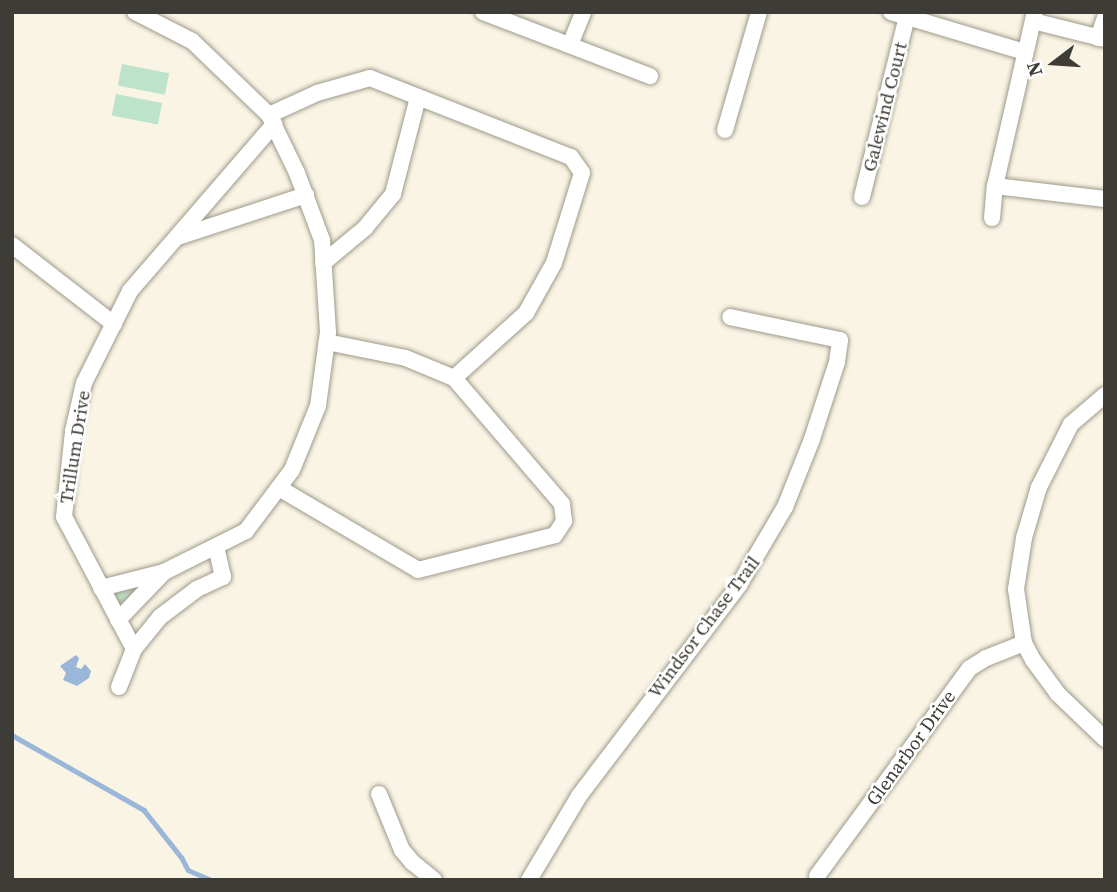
<!DOCTYPE html>
<style>
body{margin:0}
#map{position:relative;width:1117px;height:892px;overflow:hidden;background:#f9f4e4;font-family:"Source Serif 4",serif}
div>[style]{position:absolute}
.green>*{inset:0;background:#bee3cb;transform-origin:0 0}
.water>*{inset:0;background:#9ab7d9}
.stream>*{height:4.5px;margin:-2.25px;padding:0 2.25px;transform-origin:2.25px;border-radius:2.25px;background:#9ab7d9}
.roads{filter:drop-shadow(0 0 2px #9e9a8b) drop-shadow(0 0 2px #9e9a8b)}
.street>*{height:16px;margin:-8px;padding:0 8px;transform-origin:8px;border-radius:8px;background:#fff}
span{translate:-50% -50%;white-space:nowrap;text-align:center;line-height:1.15;-webkit-text-stroke:5px #fff;paint-order:stroke}
.street-label{font-size:19px;color:#3e3c36}
.frame{position:absolute;inset:0;border:14px solid #3e3c36;pointer-events:none}
.north{position:absolute;left:1019px;top:28px;width:70px;height:70px;-webkit-text-stroke:5px #fff;paint-order:stroke;rotate:253deg;font-size:19px;font-weight:700;line-height:28px;text-align:center;color:#3e3c36}
.north::after{content:'';display:block;margin:auto;width:24px;height:32px;background:#3e3c36;clip-path:polygon(50% 0,100% 100%,50% 72%,0 100%)}
</style>
<div id="map">
<div class="green">
<div style="left:122px;top:64px;width:48px;height:22px;rotate:11deg"></div>
<div style="left:116px;top:94px;width:47px;height:22px;rotate:11deg"></div>
<div style="clip-path:polygon(146px 579px,126px 606px,118px 606px,114px 595px,116px 590px)"></div>
</div>
<div class="water">
<div style="clip-path:polygon(76px 655px,79px 658px,76px 667px,81px 669px,85px 664px,91px 671px,89px 678px,77px 686px,63px 680px,66px 673px,60px 666px)"></div>
</div>
<div class="stream">
<div style="left:12px;top:735px;width:152px;rotate:29.6deg"></div>
<div style="left:144px;top:810px;width:61px;rotate:51.6deg"></div>
<div style="left:182px;top:858px;width:13px;rotate:63deg"></div>
<div style="left:188px;top:870px;width:25px;rotate:23deg"></div>
</div>
<div class="roads">
<div class="street">
<div style="left:483px;top:12px;width:179px;rotate:21deg"></div>
<div style="left:891px;top:12px;width:139px;rotate:16.7deg"></div>
<div style="left:1033px;top:21px;width:74px;rotate:14deg"></div>
<div style="left:1098px;top:38px;width:21px;rotate:-71deg"></div>
<div style="left:570px;top:45px;width:35px;rotate:-68deg"></div>
<div style="left:269px;top:115px;width:53px;rotate:-24.6deg"></div>
<div style="left:317px;top:93px;width:55px;rotate:-15.8deg"></div>
<div style="left:370px;top:78px;width:216px;rotate:21.5deg"></div>
<div style="left:571px;top:157px;width:19px;rotate:55deg"></div>
<div style="left:582px;top:173px;width:94px;rotate:107.3deg"></div>
<div style="left:554px;top:263px;width:57px;rotate:119.2deg"></div>
<div style="left:526px;top:313px;width:97px;rotate:137.9deg"></div>
<div style="left:454px;top:378px;width:52px;rotate:-157.4deg"></div>
<div style="left:406px;top:358px;width:81px;rotate:-168.6deg"></div>
<div style="left:725px;top:130px;width:123px;rotate:-73.9deg"></div>
<div style="left:995px;top:186px;width:111px;rotate:6.7deg"></div>
<div style="left:862px;top:197px;width:186px;rotate:-76deg"></div>
<div style="left:992px;top:218px;width:32px;rotate:-85deg"></div>
<div style="left:995px;top:186px;width:179px;rotate:-77.1deg"></div>
<div style="left:178px;top:237px;width:135px;rotate:-18.2deg"></div>
<div style="left:12px;top:245px;width:129px;rotate:37.8deg"></div>
<div style="left:323px;top:263px;width:55px;rotate:-39.8deg"></div>
<div style="left:365px;top:228px;width:44px;rotate:-50.5deg"></div>
<div style="left:393px;top:194px;width:100px;rotate:-75.5deg"></div>
<div style="left:1105px;top:395px;width:45px;rotate:139.5deg"></div>
<div style="left:1071px;top:424px;width:71px;rotate:116.9deg"></div>
<div style="left:1039px;top:487px;width:53px;rotate:106.4deg"></div>
<div style="left:1024px;top:538px;width:52px;rotate:98.9deg"></div>
<div style="left:1016px;top:589px;width:55px;rotate:81.6deg"></div>
<div style="left:1024px;top:643px;width:19px;rotate:62deg"></div>
<div style="left:1033px;top:660px;width:42px;rotate:53.7deg"></div>
<div style="left:1058px;top:694px;width:65px;rotate:43.8deg"></div>
<div style="left:279px;top:488px;width:161px;rotate:30.5deg"></div>
<div style="left:418px;top:570px;width:141px;rotate:-14.3deg"></div>
<div style="left:555px;top:535px;width:17px;rotate:-57deg"></div>
<div style="left:564px;top:521px;width:17px;rotate:-97deg"></div>
<div style="left:562px;top:504px;width:166px;rotate:-130.6deg"></div>
<div style="left:101px;top:588px;width:65px;rotate:-14.3deg"></div>
<div style="left:164px;top:572px;width:92px;rotate:-26.6deg"></div>
<div style="left:246px;top:531px;width:76px;rotate:-53deg"></div>
<div style="left:292px;top:470px;width:69px;rotate:-67.9deg"></div>
<div style="left:318px;top:406px;width:75px;rotate:-82.3deg"></div>
<div style="left:328px;top:332px;width:92px;rotate:-93.7deg"></div>
<div style="left:322px;top:240px;width:72px;rotate:-110.5deg"></div>
<div style="left:297px;top:173px;width:64px;rotate:-115.8deg"></div>
<div style="left:269px;top:115px;width:107px;rotate:-136.1deg"></div>
<div style="left:192px;top:41px;width:64px;rotate:-153deg"></div>
<div style="left:118px;top:620px;width:66px;rotate:-46.2deg"></div>
<div style="left:134px;top:649px;width:41px;rotate:-50.9deg"></div>
<div style="left:160px;top:617px;width:46px;rotate:-37.1deg"></div>
<div style="left:197px;top:589px;width:29px;rotate:-25deg"></div>
<div style="left:223px;top:577px;width:31px;rotate:-103deg"></div>
<div style="left:119px;top:687px;width:41px;rotate:-68.5deg"></div>
<div style="left:134px;top:649px;width:149px;rotate:-117.9deg"></div>
<div style="left:64px;top:517px;width:86px;rotate:-84deg"></div>
<div style="left:73px;top:431px;width:49px;rotate:-77.1deg"></div>
<div style="left:84px;top:383px;width:103px;rotate:-63.4deg"></div>
<div style="left:130px;top:291px;width:221px;rotate:-49.2deg"></div>
<div style="left:379px;top:794px;width:61px;rotate:67.7deg"></div>
<div style="left:402px;top:850px;width:16px;rotate:50deg"></div>
<div style="left:412px;top:862px;width:28px;rotate:39deg"></div>
<div style="left:817px;top:876px;width:258px;rotate:-53.7deg"></div>
<div style="left:970px;top:668px;width:19px;rotate:-32deg"></div>
<div style="left:986px;top:658px;width:41px;rotate:-21.5deg"></div>
<div style="left:529px;top:880px;width:98px;rotate:-59.2deg"></div>
<div style="left:579px;top:796px;width:265px;rotate:-52.8deg"></div>
<div style="left:739px;top:585px;width:91px;rotate:-59.5deg"></div>
<div style="left:785px;top:507px;width:73px;rotate:-68.3deg"></div>
<div style="left:812px;top:439px;width:81px;rotate:-72deg"></div>
<div style="left:837px;top:362px;width:22px;rotate:-82deg"></div>
<div style="left:840px;top:340px;width:112px;rotate:-168.2deg"></div>
</div>
</div>
<div class="street-label">
<span style="left:885px;top:107px;rotate:-76deg">Galewind Court</span>
<span style="left:75px;top:447px;rotate:-81deg">Trillum Drive</span>
<span style="left:704px;top:627px;rotate:-53deg">Windsor Chase Trail</span>
<span style="left:911px;top:748px;rotate:-54deg">Glenarbor Drive</span>
</div>
<div class="frame"></div>
<div class="north">N</div>
</div>
